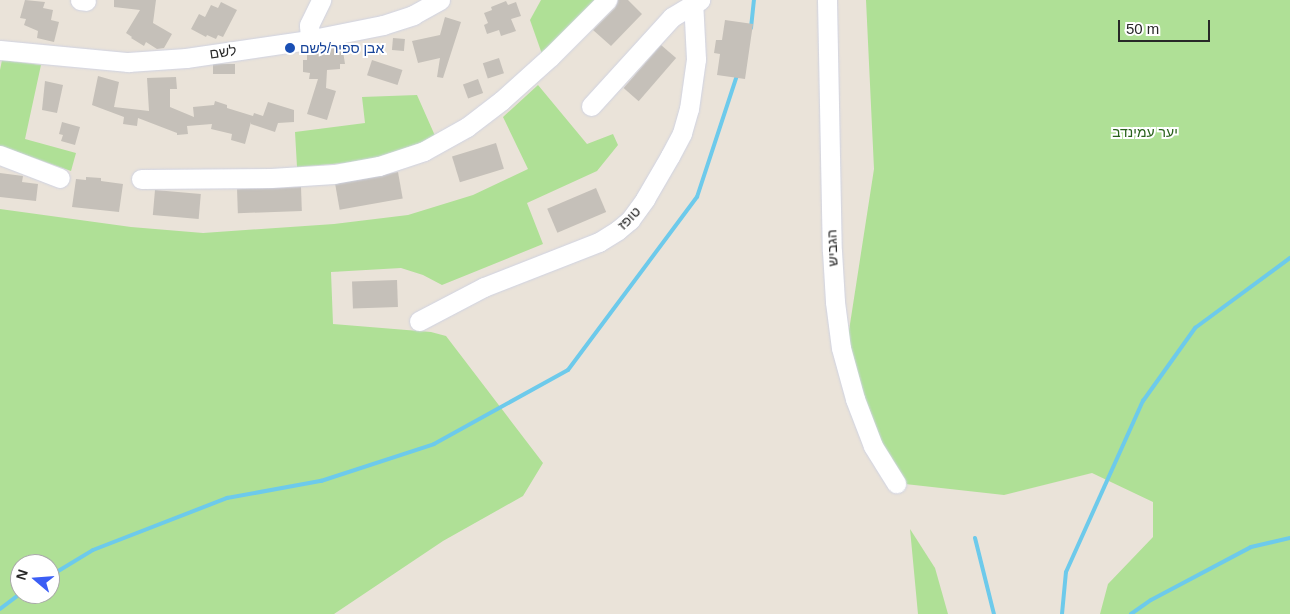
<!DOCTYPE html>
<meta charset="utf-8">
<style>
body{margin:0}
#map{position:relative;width:1290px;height:614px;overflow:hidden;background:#eae3d9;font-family:Arial,"Noto Sans Hebrew",sans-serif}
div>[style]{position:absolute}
.green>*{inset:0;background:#afe096}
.stream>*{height:4px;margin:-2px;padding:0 2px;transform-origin:2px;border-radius:2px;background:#6dcaeb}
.building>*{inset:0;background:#c5c0b9;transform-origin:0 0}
.roads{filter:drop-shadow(0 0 1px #cfd2e1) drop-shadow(0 0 1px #cfd2e1)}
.minor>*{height:19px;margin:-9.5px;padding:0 9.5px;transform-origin:9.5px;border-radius:9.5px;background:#fff}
.dots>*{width:14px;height:14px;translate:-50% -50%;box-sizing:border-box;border:2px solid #fff;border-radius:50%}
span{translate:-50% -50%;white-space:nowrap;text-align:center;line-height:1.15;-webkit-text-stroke:4px #fff;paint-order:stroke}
.transit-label{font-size:14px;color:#164399}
.left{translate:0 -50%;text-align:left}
.street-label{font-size:14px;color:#282828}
.park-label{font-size:14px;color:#29621b}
.north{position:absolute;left:10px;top:554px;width:50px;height:50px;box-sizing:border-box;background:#fff;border:1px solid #a9a9a9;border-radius:50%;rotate:288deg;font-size:14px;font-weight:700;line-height:20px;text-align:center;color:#282828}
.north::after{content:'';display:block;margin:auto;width:18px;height:22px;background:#3b5ef5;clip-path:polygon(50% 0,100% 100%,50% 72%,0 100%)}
.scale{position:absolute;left:1118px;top:20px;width:92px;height:22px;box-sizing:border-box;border:2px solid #282828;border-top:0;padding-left:6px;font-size:15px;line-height:18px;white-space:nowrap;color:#282828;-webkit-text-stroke:4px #fff;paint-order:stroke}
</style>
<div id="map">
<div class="green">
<div style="clip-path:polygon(541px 0,596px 0,542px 54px,530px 20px)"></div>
<div style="clip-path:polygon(866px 0,1290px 0,1290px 614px,1100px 614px,1108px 584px,1153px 537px,1153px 502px,1092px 473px,1004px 495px,905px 484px,875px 435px,858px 380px,848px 337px,874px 169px)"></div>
<div style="clip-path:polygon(2px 60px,41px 65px,25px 139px,76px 153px,71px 171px,0 146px,0 70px)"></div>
<div style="clip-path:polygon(evenodd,538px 85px,587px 144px,613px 134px,618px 145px,597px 171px,527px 203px,543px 244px,442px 285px,423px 275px,401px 268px,331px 272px,333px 324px,431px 332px,446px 336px,543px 463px,523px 496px,443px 541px,334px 614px,0 614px,0 209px,131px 227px,203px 233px,334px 224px,408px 215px,473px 195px,528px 169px,503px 117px,538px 85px,20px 564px,50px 564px,50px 594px,20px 594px,20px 564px)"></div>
<div style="clip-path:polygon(417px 95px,436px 138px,367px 161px,297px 167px,295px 132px,365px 123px,362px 97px)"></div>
<div style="clip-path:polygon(910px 529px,935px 568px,948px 614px,918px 614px)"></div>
</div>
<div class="stream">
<div style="left:751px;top:28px;width:28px;rotate:-84deg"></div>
<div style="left:975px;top:538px;width:78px;rotate:76deg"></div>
<div style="left:50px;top:576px;width:50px;rotate:-31.2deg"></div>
<div style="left:93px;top:550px;width:144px;rotate:-21.2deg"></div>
<div style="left:227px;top:498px;width:96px;rotate:-10.3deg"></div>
<div style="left:321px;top:481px;width:119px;rotate:-18.1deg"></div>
<div style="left:434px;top:444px;width:153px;rotate:-28.9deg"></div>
<div style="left:568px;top:370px;width:216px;rotate:-53.3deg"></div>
<div style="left:697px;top:197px;width:128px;rotate:-71.8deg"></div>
<div style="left:0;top:609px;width:25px;rotate:-37deg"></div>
<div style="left:1062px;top:614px;width:42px;rotate:-84.6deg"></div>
<div style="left:1066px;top:572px;width:188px;rotate:-65.8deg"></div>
<div style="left:1143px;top:401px;width:90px;rotate:-54.5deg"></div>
<div style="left:1195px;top:328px;width:118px;rotate:-36.4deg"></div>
<div style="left:1131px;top:614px;width:24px;rotate:-35deg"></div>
<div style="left:1151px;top:600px;width:113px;rotate:-27.9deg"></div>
<div style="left:1251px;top:547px;width:40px;rotate:-13deg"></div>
</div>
<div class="building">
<div style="clip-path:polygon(25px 0,45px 2px,43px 8px,53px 10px,51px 20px,59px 22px,54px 42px,37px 38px,38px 31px,24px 25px,26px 19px,20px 18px)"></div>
<div style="clip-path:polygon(114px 0,156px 0,153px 23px,172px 34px,164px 48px,157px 49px,146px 42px,144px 46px,131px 38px,132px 37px,126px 33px,140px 10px,114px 7px)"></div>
<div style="clip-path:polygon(618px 0,628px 0,642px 14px,611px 46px,593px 30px,615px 8px)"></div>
<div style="clip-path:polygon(506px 1px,508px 5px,516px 2px,521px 16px,511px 19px,516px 31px,501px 36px,499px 30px,487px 34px,484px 25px,488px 23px,484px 13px,492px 10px,491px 7px)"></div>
<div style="clip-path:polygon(221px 2px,237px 10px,223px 37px,218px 35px,216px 39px,207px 35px,206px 37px,191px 29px,199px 14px,205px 17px,211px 5px,218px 8px)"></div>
<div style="clip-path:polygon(445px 17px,461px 22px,443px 78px,437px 77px,440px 58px,418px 63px,412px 41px,440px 35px)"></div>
<div style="clip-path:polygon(725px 20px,753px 24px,745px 79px,717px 75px,720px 54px,714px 53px,716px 40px,722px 40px)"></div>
<div style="left:393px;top:38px;width:12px;height:12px;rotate:5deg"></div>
<div style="left:661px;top:45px;width:20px;height:57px;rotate:41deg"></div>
<div style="clip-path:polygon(340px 46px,339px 49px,343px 51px,345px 64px,340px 64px,340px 69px,327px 70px,326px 88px,336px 91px,327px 120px,307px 114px,318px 79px,309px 79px,310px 73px,303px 72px,303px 60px,307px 60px,307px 51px)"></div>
<div style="left:499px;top:58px;width:16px;height:17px;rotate:72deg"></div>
<div style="left:372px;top:60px;width:32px;height:16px;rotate:18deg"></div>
<div style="left:235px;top:64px;width:10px;height:22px;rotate:90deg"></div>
<div style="clip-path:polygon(98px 76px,119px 82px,114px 107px,149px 111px,147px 78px,176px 77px,177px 89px,170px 89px,170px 107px,194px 117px,193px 107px,214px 105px,215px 101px,227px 105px,227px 108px,253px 116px,254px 113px,263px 116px,268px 102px,294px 110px,294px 122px,278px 123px,275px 132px,251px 124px,251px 122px,245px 144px,231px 140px,232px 134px,211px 129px,212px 124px,187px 126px,188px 134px,177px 135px,177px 133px,138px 118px,137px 126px,123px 124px,124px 117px,92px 105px)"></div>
<div style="left:478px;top:79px;width:15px;height:16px;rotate:70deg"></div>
<div style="clip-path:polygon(45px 81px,63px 85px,57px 113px,42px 110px)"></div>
<div style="clip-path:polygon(62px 122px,80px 127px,75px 145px,61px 141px,63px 135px,59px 134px)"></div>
<div style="left:496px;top:143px;width:27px;height:46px;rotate:73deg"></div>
<div style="left:398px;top:172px;width:27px;height:64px;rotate:80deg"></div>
<div style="clip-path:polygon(0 173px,23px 176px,22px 182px,38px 184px,36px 201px,0 197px)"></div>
<div style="clip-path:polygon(86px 177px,101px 178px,101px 181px,123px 184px,119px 212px,72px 207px,76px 179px,86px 180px)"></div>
<div style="left:301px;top:187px;width:24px;height:64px;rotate:88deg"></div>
<div style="left:596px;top:188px;width:26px;height:53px;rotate:67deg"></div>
<div style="left:155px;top:190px;width:46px;height:25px;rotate:5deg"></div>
<div style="left:397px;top:280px;width:27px;height:45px;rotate:88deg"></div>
</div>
<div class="roads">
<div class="minor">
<div style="left:80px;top:0;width:6px;rotate:9deg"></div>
<div style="left:827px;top:0;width:251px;rotate:88.9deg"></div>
<div style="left:832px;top:251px;width:51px;rotate:86.6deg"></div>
<div style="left:835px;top:302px;width:46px;rotate:82.6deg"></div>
<div style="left:841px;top:348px;width:53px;rotate:74.6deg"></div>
<div style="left:855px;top:399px;width:50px;rotate:69deg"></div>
<div style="left:873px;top:446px;width:44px;rotate:58.1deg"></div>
<div style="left:310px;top:39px;width:14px;rotate:-94deg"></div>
<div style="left:309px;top:25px;width:28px;rotate:-64deg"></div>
<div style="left:0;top:50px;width:129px;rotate:5.4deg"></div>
<div style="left:128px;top:62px;width:58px;rotate:-3.9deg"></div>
<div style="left:186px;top:58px;width:123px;rotate:-8.4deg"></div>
<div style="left:308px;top:40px;width:76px;rotate:-11.3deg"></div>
<div style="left:383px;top:25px;width:32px;rotate:-18deg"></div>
<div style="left:413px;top:15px;width:31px;rotate:-29deg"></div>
<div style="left:591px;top:106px;width:120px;rotate:-47.7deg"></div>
<div style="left:672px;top:17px;width:33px;rotate:-31deg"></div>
<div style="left:0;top:155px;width:64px;rotate:21deg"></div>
<div style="left:141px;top:179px;width:130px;rotate:-0.4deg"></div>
<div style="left:271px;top:178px;width:63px;rotate:-3.6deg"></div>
<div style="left:334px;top:174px;width:46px;rotate:-10.1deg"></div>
<div style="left:379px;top:166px;width:47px;rotate:-18.4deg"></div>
<div style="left:424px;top:151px;width:49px;rotate:-29.2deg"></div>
<div style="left:467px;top:127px;width:43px;rotate:-37.4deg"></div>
<div style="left:501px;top:101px;width:66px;rotate:-41.9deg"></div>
<div style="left:550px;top:57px;width:81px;rotate:-45deg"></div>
<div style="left:419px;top:321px;width:73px;rotate:-27.6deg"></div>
<div style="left:484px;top:287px;width:123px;rotate:-21.4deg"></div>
<div style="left:599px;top:242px;width:22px;rotate:-32deg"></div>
<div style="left:618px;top:230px;width:16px;rotate:-40deg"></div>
<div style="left:630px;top:220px;width:26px;rotate:-54deg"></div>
<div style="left:645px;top:199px;width:50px;rotate:-59.8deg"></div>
<div style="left:670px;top:156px;width:26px;rotate:-62deg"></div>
<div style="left:682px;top:133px;width:25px;rotate:-74deg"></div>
<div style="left:689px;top:109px;width:50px;rotate:-82deg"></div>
<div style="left:696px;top:59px;width:59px;rotate:-92.9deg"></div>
</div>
</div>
<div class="dots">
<div style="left:290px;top:48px;background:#1a4fb4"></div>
</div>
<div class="transit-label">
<span class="left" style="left:300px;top:48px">אבן ספיר/לשם</span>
</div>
<div class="street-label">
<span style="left:223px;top:52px;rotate:-8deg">לשם</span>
<span style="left:629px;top:218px;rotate:-46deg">טופז</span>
<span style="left:832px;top:248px;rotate:-92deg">הגביש</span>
</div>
<div class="park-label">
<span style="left:1145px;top:132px">יער עמינדב</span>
</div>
<div class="north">N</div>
<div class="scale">50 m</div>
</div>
